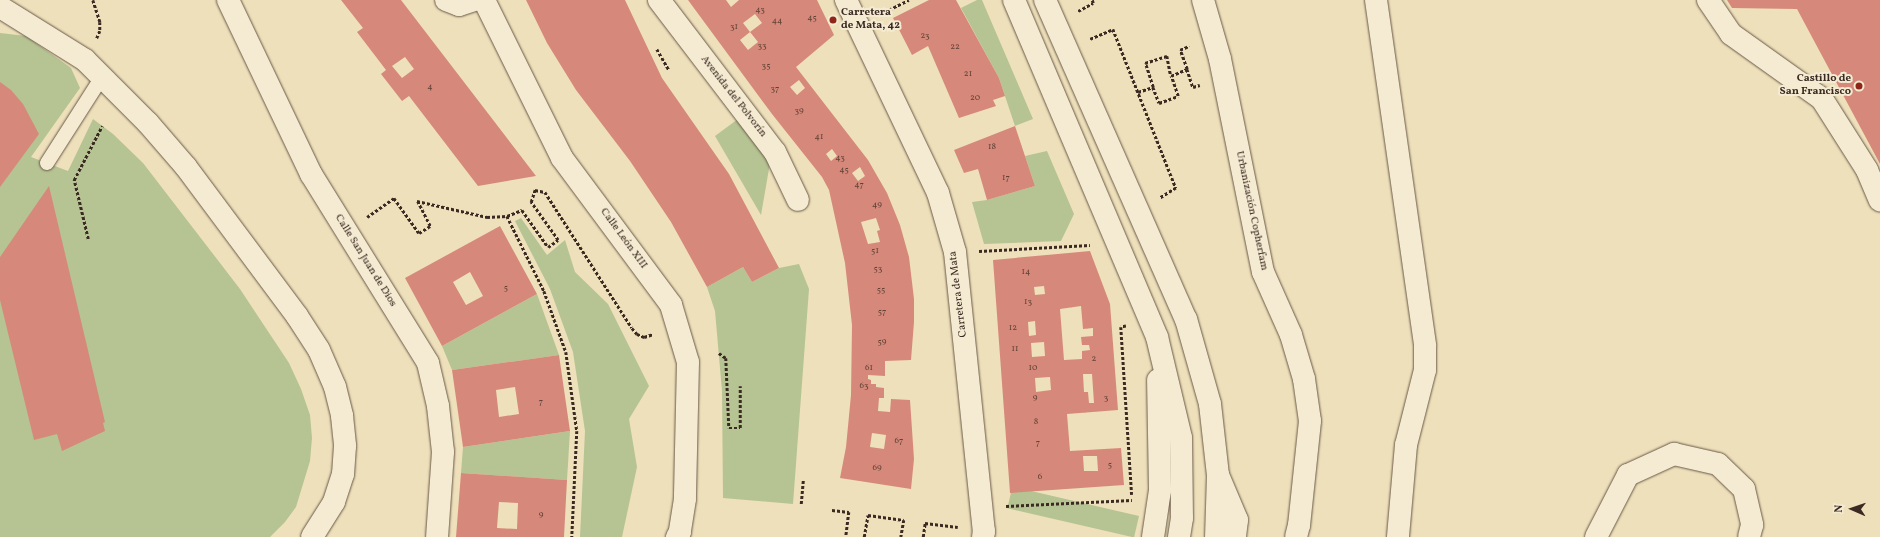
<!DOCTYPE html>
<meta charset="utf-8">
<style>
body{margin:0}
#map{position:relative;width:1880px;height:537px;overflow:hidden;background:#eee0ba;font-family:Vollkorn,serif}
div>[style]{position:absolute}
.green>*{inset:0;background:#b6c392;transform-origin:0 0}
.building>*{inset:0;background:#d6897a}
.path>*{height:2.5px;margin-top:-1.25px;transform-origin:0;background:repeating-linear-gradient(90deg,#3b2a22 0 3px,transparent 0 5px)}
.roads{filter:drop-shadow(0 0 1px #685848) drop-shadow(0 0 1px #685848)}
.service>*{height:14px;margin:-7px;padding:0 7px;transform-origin:7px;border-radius:7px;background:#f4ebd2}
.minor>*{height:22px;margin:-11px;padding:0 11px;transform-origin:11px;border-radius:11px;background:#f4ebd2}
.tertiary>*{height:22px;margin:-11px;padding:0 11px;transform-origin:11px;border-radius:11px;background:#f4ebd2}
.dots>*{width:11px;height:11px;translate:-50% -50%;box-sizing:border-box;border:2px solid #f4ebd2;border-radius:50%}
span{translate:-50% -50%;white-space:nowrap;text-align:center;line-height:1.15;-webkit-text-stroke:4px #f4ebd2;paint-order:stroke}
.number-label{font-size:9px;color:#624238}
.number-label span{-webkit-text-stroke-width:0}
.poi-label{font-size:11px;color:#3b2a22;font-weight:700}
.left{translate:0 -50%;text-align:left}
.right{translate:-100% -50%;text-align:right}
.street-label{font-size:11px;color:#3b2a22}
.north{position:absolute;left:1832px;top:489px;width:40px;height:40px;-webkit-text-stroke:3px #f4ebd2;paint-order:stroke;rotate:272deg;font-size:11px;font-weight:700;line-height:16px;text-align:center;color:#3b2a22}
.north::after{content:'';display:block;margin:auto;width:14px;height:18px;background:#3b2a22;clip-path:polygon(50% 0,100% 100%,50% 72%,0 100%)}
</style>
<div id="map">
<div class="green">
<div style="clip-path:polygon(977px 0,982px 0,1033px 119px,1015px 126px,999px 78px,961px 8px)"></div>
<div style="clip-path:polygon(0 33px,26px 36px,71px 68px,80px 88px,31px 157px,68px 171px,93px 119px,113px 134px,143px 163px,240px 289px,289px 363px,301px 389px,310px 415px,312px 438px,310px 461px,296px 507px,285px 522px,270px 537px,0 537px)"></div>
<div style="clip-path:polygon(738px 119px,770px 163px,761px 215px,715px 136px)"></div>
<div style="clip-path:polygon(1047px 151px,1074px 214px,1061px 241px,984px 244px,972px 202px,987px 200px,1035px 186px,1025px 156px)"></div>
<div style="clip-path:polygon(521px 218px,547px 255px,565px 240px,575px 272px,608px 304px,649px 386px,629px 419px,637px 467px,622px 537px,580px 537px,585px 431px,573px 352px,550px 289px,515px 221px)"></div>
<div style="clip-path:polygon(799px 264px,809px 289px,793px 504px,723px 498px,722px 391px,715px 311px,707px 287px,743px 267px,752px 282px,779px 268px)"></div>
<div style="clip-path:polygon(537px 294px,559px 355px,452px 370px,442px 346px)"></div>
<div style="clip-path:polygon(570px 431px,567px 480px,461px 473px,463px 447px)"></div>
<div style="left:1139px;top:516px;width:22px;height:130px;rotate:103deg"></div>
</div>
<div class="building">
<div style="clip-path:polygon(evenodd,341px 0,401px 0,536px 176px,478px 186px,409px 96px,402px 101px,381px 74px,386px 70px,357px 32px,363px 28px,341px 0,405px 57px,414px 69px,402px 78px,392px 66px,405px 57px)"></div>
<div style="clip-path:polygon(526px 0,625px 0,662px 78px,729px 174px,779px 268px,752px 282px,743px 267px,707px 287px,671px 222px,630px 161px,576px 90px,547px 43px)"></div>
<div style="clip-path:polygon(evenodd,688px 0,726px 0,731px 7px,739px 0,817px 0,834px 35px,796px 67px,868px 160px,887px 193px,900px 225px,909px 257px,914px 299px,914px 322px,911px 360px,885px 361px,885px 376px,868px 375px,868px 379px,871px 380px,871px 384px,876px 384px,876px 387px,884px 388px,884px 398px,879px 398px,878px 411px,890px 412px,891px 399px,910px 400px,914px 459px,911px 489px,840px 478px,846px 447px,851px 395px,852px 325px,845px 263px,829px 190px,822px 177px,772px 114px,688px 0,755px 14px,762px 23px,750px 32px,758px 42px,748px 50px,740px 40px,750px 32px,743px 23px,755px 14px,688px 0,799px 80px,805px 88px,797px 95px,790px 87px,799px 80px,688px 0,832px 149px,837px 156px,831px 161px,826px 154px,832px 149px,688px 0,860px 167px,865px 176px,858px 181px,852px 173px,860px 167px,688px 0,876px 218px,880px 230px,877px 231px,880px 242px,868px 244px,861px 222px,876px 218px,688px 0,872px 433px,886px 435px,884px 449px,870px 447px,872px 433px)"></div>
<div style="clip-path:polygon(929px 0,956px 0,999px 78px,1005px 96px,993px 100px,996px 106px,959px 118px,928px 46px,912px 55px,893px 18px)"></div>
<div style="clip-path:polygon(1727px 0,1880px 0,1880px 164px,1797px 9px,1732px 8px)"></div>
<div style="clip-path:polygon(0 82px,11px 90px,23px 104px,39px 134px,0 187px)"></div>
<div style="clip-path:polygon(1015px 126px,1035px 186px,987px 200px,978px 169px,964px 173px,954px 150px)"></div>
<div style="clip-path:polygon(49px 186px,105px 422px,103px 423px,105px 431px,62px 451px,57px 434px,34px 440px,0 300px,0 257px)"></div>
<div style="clip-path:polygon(evenodd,500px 226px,537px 294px,442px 346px,405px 278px,500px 226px,470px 272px,483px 296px,466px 305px,453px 282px,470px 272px)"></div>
<div style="clip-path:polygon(evenodd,1090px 251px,1110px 304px,1118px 410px,1067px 414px,1070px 451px,1121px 448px,1124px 485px,1010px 493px,993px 260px,1090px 251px,1044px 286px,1045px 294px,1035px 295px,1034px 287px,1044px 286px,1090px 251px,1081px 306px,1083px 329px,1093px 328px,1093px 336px,1081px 337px,1082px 345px,1089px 345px,1090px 350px,1082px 351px,1082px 359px,1064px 360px,1060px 309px,1081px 306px,1090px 251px,1035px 321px,1036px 335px,1029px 336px,1028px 322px,1035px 321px,1090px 251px,1044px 342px,1045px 356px,1032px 357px,1031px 343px,1044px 342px,1090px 251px,1083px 374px,1092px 374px,1094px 403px,1089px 403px,1088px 392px,1084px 392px,1083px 374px,1090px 251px,1050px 377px,1051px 390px,1036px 392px,1035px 378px,1050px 377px,1090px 251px,1083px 456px,1097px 456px,1098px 471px,1084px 471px,1083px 456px)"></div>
<div style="clip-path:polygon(evenodd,559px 355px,570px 431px,463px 447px,452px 370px,559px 355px,515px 387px,519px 414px,499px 417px,496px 390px,515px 387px)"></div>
<div style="clip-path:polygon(evenodd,461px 473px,567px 480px,564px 537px,456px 537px,461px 473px,499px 502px,518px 503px,517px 529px,497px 528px,499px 502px)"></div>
</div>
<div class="path">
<div style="left:93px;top:0;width:23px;rotate:72deg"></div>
<div style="left:100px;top:22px;width:9px;rotate:90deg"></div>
<div style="left:100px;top:31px;width:8px;rotate:113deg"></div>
<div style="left:1078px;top:11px;width:17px;rotate:-28deg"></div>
<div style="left:1093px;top:3px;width:3px;rotate:-108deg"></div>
<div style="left:880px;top:14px;width:32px;rotate:-26deg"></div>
<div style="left:1090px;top:39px;width:25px;rotate:-23deg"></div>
<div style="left:1113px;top:29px;width:171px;rotate:68.4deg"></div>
<div style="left:1176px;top:188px;width:19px;rotate:148deg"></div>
<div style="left:657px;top:49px;width:24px;rotate:60deg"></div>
<div style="left:1187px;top:69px;width:19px;rotate:72deg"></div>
<div style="left:1193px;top:87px;width:7px;rotate:-16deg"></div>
<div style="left:1153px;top:87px;width:17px;rotate:69deg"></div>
<div style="left:1159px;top:103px;width:20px;rotate:-20deg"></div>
<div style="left:1178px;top:96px;width:21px;rotate:-109deg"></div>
<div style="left:1138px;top:92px;width:16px;rotate:-18deg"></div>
<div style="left:1153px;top:87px;width:25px;rotate:-108deg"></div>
<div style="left:1145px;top:63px;width:23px;rotate:-18deg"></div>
<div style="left:1167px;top:56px;width:20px;rotate:79deg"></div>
<div style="left:1171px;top:76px;width:17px;rotate:-24deg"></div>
<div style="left:1187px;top:69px;width:20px;rotate:-110deg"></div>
<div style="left:1180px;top:50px;width:10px;rotate:-24deg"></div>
<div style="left:507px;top:216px;width:84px;rotate:63.7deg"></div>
<div style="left:544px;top:291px;width:65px;rotate:70.2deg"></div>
<div style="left:566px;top:352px;width:80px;rotate:82.1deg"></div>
<div style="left:577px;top:431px;width:106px;rotate:92.7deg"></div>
<div style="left:367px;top:217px;width:33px;rotate:-35deg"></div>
<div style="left:394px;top:198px;width:43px;rotate:54.5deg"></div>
<div style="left:419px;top:233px;width:13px;rotate:-32deg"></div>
<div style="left:430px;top:226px;width:28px;rotate:-117deg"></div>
<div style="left:417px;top:201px;width:72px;rotate:12.9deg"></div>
<div style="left:487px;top:217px;width:20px;rotate:-3deg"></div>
<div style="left:507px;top:216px;width:16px;rotate:-22deg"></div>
<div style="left:522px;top:210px;width:45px;rotate:54.9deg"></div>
<div style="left:548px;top:247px;width:12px;rotate:-35deg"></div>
<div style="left:558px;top:240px;width:47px;rotate:-125.4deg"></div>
<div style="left:531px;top:202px;width:13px;rotate:-72deg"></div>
<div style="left:535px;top:190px;width:10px;rotate:11deg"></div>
<div style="left:545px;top:192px;width:161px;rotate:57.4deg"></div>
<div style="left:632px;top:328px;width:8px;rotate:50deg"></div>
<div style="left:637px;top:334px;width:8px;rotate:23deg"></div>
<div style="left:644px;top:337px;width:9px;rotate:-18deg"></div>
<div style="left:88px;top:239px;width:61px;rotate:-103.3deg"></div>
<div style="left:74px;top:180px;width:61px;rotate:-62.6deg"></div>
<div style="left:979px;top:251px;width:111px;rotate:-3.1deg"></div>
<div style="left:1126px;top:326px;width:5px;rotate:169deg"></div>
<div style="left:1121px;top:327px;width:168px;rotate:86.3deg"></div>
<div style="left:719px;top:353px;width:9px;rotate:36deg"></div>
<div style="left:726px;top:358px;width:70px;rotate:87.5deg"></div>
<div style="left:729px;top:428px;width:11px"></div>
<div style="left:740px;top:428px;width:42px;rotate:-90deg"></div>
<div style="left:801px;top:504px;width:25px;rotate:-85deg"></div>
<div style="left:1006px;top:506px;width:126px;rotate:-2.7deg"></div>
<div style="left:832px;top:510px;width:17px;rotate:7deg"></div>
<div style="left:849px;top:512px;width:25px;rotate:97deg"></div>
<div style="left:864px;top:537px;width:22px;rotate:-80deg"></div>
<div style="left:868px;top:515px;width:36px;rotate:8deg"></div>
<div style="left:904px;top:520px;width:17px;rotate:100deg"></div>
<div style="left:923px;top:537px;width:14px;rotate:-82deg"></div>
<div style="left:925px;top:523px;width:33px;rotate:7deg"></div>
</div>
<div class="roads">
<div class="service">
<div style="left:47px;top:163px;width:102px;rotate:-57.4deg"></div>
</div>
<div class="minor">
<div style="left:228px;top:0;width:193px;rotate:64.5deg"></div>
<div style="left:311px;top:174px;width:222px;rotate:58.2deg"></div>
<div style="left:428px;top:363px;width:44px;rotate:76.9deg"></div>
<div style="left:438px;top:406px;width:46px;rotate:83.8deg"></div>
<div style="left:443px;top:452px;width:85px;rotate:94deg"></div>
<div style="left:446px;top:0;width:14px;rotate:21deg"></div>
<div style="left:459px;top:5px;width:16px;rotate:-18deg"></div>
<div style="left:484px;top:0;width:176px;rotate:63.7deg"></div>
<div style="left:562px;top:158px;width:183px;rotate:53.4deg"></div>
<div style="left:671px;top:305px;width:59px;rotate:73.4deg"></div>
<div style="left:688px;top:362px;width:137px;rotate:91.3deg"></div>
<div style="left:685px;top:499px;width:33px;rotate:99deg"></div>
<div style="left:680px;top:532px;width:6px;rotate:121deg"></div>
<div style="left:659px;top:0;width:191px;rotate:52.7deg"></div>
<div style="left:775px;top:152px;width:53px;rotate:64.4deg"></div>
<div style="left:846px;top:0;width:214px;rotate:64.5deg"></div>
<div style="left:938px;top:193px;width:61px;rotate:73.9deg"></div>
<div style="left:955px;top:252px;width:281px;rotate:84.1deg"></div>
<div style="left:984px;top:531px;width:6px;rotate:99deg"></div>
<div style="left:1203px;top:0;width:61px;rotate:73.9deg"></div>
<div style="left:1220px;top:59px;width:217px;rotate:78.6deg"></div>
<div style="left:1263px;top:272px;width:69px;rotate:66deg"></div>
<div style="left:1291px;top:335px;width:46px;rotate:73.5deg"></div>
<div style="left:1304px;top:379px;width:42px;rotate:81.9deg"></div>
<div style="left:1310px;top:421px;width:105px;rotate:96deg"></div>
<div style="left:1299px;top:525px;width:12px;rotate:104deg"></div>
<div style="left:1376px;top:0;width:349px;rotate:81.9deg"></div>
<div style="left:1425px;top:346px;width:24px;rotate:90deg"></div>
<div style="left:1425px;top:370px;width:77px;rotate:104.2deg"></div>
<div style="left:1406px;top:445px;width:92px;rotate:95deg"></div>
<div style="left:1708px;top:0;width:41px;rotate:55.9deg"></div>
<div style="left:1731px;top:34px;width:112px;rotate:35.5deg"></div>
<div style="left:1822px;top:99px;width:84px;rotate:57.6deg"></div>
<div style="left:1867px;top:170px;width:33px;rotate:67deg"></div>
<div style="left:0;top:7px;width:100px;rotate:31.9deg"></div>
<div style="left:85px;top:60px;width:89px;rotate:45deg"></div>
<div style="left:148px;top:123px;width:58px;rotate:49.2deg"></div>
<div style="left:186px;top:167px;width:186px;rotate:53.3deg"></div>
<div style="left:297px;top:316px;width:40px;rotate:57.1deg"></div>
<div style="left:319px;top:350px;width:40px;rotate:66.6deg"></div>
<div style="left:335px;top:387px;width:30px;rotate:76deg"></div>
<div style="left:342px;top:416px;width:30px;rotate:84deg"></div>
<div style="left:345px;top:446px;width:28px;rotate:94deg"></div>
<div style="left:343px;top:474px;width:29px;rotate:108deg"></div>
<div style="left:334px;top:502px;width:41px;rotate:122.2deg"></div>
<div style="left:1218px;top:475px;width:49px;rotate:67.1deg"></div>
<div style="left:1237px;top:520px;width:17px;rotate:97deg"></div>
<div style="left:1596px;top:537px;width:70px;rotate:-62.7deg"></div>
<div style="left:1628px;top:475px;width:51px;rotate:-24.5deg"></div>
<div style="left:1674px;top:454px;width:45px;rotate:12.8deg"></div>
<div style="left:1718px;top:464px;width:36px;rotate:44deg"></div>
<div style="left:1744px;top:489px;width:37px;rotate:77deg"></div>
<div style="left:1752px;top:525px;width:12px;rotate:104deg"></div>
</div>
<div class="tertiary">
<div style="left:1014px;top:0;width:366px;rotate:67deg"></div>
<div style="left:1157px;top:337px;width:104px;rotate:76.6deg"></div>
<div style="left:1181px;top:438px;width:80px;rotate:89.3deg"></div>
<div style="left:1182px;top:518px;width:19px;rotate:99deg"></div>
<div style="left:1045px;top:0;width:349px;rotate:66.2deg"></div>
<div style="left:1186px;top:319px;width:88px;rotate:74.2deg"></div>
<div style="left:1210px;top:404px;width:71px;rotate:83.6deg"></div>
<div style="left:1218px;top:475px;width:62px;rotate:91.8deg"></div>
<div style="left:1153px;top:537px;width:48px;rotate:-81.5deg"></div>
<div style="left:1160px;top:490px;width:110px;rotate:-91deg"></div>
</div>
</div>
<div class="dots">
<div style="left:833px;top:20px;background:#8f2418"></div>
<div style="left:1859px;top:86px;background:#8f2418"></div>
</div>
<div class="number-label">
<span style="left:760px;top:10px">43</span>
<span style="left:812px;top:18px">45</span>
<span style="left:777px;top:21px">44</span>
<span style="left:734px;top:27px">31</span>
<span style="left:925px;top:36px">23</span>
<span style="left:762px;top:46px">33</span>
<span style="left:955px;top:47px">22</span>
<span style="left:766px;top:66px">35</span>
<span style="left:968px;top:74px">21</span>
<span style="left:430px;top:87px">4</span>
<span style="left:775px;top:89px">37</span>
<span style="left:975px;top:98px">20</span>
<span style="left:799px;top:111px">39</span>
<span style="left:819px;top:137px">41</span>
<span style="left:992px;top:147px">18</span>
<span style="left:840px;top:158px">43</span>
<span style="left:844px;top:170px">45</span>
<span style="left:1006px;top:178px">17</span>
<span style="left:859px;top:185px">47</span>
<span style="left:877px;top:205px">49</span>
<span style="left:875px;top:251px">51</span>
<span style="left:878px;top:269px">53</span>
<span style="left:1026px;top:272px">14</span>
<span style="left:506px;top:288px">5</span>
<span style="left:881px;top:290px">55</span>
<span style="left:1028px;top:302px">13</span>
<span style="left:882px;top:312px">57</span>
<span style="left:1013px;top:328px">12</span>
<span style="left:882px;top:342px">59</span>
<span style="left:1015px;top:349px">11</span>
<span style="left:1094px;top:359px">2</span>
<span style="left:869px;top:368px">61</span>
<span style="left:1033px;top:368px">10</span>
<span style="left:864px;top:386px">63</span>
<span style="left:1035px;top:398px">9</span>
<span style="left:1106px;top:398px">3</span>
<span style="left:541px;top:402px">7</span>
<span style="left:1036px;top:422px">8</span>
<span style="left:899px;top:441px">67</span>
<span style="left:1038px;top:443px">7</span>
<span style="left:1110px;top:465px">5</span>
<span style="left:877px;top:468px">69</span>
<span style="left:1040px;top:477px">6</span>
<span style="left:541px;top:515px">9</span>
</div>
<div class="poi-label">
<span class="left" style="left:841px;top:20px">Carretera<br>de Mata, 42</span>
<span class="right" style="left:1851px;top:86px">Castillo de<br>San Francisco</span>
</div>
<div class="street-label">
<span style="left:733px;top:97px;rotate:52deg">Avenida del Polvorín</span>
<span style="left:1251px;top:211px;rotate:78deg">Urbanización Copherfam</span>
<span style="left:623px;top:239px;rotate:54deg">Calle León XIII</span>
<span style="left:365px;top:261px;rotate:58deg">Calle San Juan de Dios</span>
<span style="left:959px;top:294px;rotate:-97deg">Carretera de Mata</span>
</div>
<div class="north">N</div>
</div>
